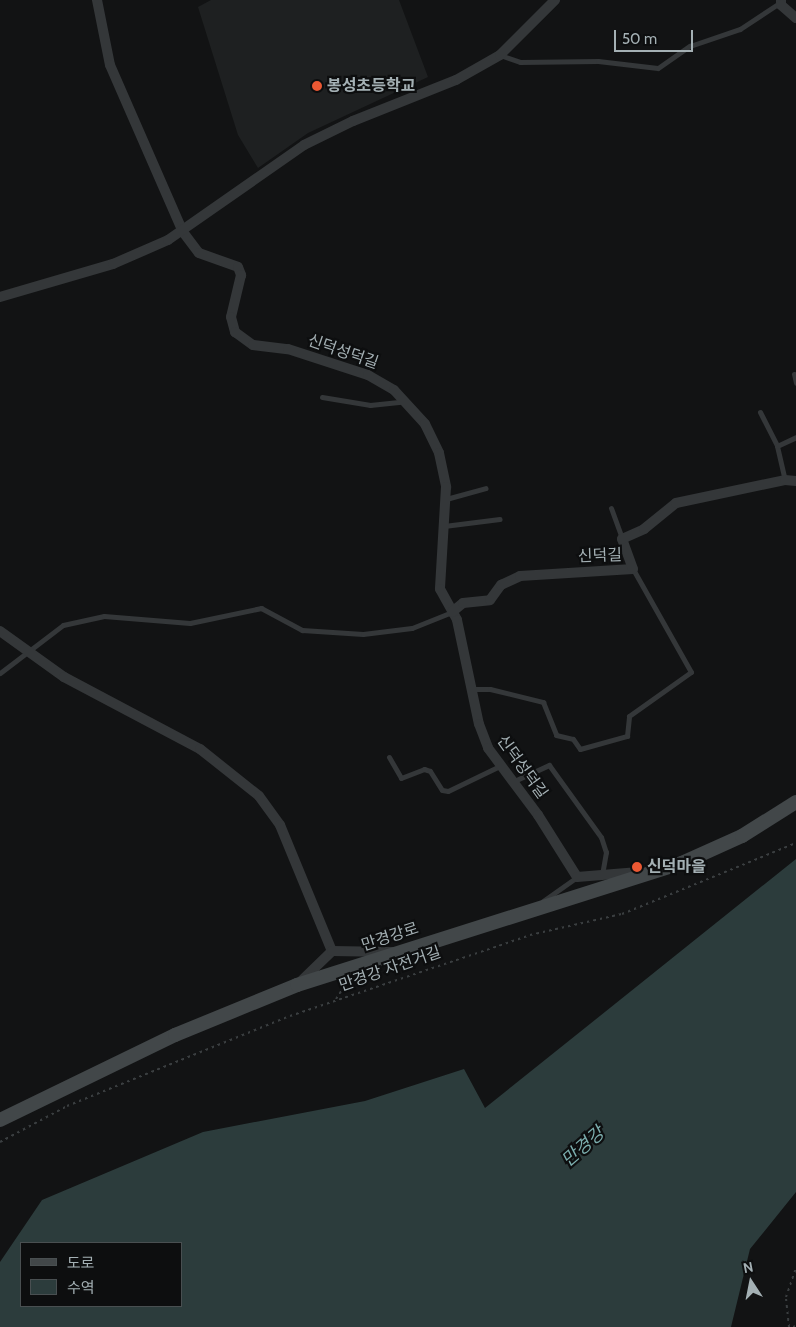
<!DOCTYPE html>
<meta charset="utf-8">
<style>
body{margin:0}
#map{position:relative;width:796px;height:1327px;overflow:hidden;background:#121314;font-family:Cabin,"Noto Sans KR",sans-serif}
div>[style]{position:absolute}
.built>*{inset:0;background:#1e2021}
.water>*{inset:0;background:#2c3c3c}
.path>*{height:2px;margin-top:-1px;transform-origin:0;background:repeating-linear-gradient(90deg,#3a3e40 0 2.5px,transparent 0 6.5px)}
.lane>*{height:5px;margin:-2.5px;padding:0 2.5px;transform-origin:2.5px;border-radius:2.5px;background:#343739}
.street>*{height:10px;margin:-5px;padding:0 5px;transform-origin:5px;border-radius:5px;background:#343739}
.secondary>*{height:14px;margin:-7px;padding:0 7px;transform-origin:7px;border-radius:7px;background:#424749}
.dots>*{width:14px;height:14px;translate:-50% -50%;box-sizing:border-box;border:2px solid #0d0e0f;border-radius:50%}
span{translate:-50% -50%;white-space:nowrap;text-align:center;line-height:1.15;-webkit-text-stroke:4.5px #0d0e0f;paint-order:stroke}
.poi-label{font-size:16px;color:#a4b0b4;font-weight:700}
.left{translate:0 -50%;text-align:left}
.street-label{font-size:16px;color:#a4b0b4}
.water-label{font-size:18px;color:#7caeae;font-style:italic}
.legend{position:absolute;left:20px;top:1242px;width:162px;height:65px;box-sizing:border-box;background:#0d0e0f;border:1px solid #494f51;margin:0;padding:6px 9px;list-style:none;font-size:15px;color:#a4b0b4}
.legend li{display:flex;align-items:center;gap:10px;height:25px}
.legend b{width:25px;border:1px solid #494f51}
.north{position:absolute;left:726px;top:1257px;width:50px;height:50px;-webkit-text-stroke:4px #0d0e0f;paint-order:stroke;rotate:349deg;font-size:14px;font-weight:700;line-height:20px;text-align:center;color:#a4b0b4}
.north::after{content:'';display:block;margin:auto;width:18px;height:22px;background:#a4b0b4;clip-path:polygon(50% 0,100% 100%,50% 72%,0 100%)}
.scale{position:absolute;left:614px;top:30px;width:79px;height:22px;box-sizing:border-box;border:2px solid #a4b0b4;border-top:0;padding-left:6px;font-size:15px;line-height:18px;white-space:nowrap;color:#a4b0b4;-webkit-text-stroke:4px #0d0e0f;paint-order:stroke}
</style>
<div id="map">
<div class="built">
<div style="clip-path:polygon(211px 0,399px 0,428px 77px,308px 133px,258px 168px,238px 135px,198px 7px)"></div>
</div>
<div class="water">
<div style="clip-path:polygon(evenodd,796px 859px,796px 1192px,750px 1249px,731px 1327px,0 1327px,0 1262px,42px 1200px,203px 1132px,365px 1101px,464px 1069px,485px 1108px,796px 859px,21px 1243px,181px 1243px,181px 1306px,21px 1306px,21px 1243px)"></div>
</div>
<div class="path">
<div style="left:336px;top:999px;width:20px;rotate:-57deg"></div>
<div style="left:0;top:1142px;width:76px;rotate:-28.2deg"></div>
<div style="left:67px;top:1106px;width:240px;rotate:-22deg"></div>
<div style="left:290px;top:1016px;width:253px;rotate:-18.6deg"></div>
<div style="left:530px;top:935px;width:94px;rotate:-12.9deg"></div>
<div style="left:622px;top:914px;width:188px;rotate:-22.2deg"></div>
<div style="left:789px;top:1327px;width:30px;rotate:-96deg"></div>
<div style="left:786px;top:1297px;width:31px;rotate:-71deg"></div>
<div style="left:793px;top:1327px;width:3px;rotate:-18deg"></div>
</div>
<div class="lane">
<div style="left:500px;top:55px;width:21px;rotate:19deg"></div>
<div style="left:520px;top:62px;width:78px;rotate:-0.7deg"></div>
<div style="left:598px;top:61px;width:60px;rotate:6.7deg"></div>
<div style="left:658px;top:68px;width:39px;rotate:-35deg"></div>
<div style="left:690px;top:46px;width:53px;rotate:-18.8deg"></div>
<div style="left:740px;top:29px;width:49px;rotate:-33.4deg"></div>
<div style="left:794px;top:374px;width:9px;rotate:77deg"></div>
<div style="left:322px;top:397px;width:49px;rotate:9.5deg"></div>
<div style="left:370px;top:405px;width:36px;rotate:-6deg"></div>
<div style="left:760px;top:412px;width:38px;rotate:63deg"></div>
<div style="left:777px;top:446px;width:35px;rotate:77deg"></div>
<div style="left:777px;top:446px;width:21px;rotate:-25deg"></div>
<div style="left:446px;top:499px;width:41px;rotate:-15.4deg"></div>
<div style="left:611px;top:508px;width:33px;rotate:70deg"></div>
<div style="left:444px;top:526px;width:56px;rotate:-7.1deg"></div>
<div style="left:0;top:673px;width:79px;rotate:-37.3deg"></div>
<div style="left:63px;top:625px;width:42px;rotate:-12.4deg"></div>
<div style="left:104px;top:616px;width:86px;rotate:4.7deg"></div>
<div style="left:190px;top:623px;width:73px;rotate:-11.9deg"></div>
<div style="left:261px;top:608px;width:47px;rotate:28.2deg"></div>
<div style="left:302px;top:630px;width:61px;rotate:3.8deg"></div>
<div style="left:363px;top:634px;width:49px;rotate:-7deg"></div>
<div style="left:412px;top:628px;width:43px;rotate:-21.8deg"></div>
<div style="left:471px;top:689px;width:19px"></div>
<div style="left:490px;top:689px;width:55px;rotate:13.8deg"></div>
<div style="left:543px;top:702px;width:35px;rotate:68deg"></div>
<div style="left:556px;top:735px;width:17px;rotate:13deg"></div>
<div style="left:573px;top:739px;width:12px;rotate:55deg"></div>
<div style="left:580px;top:749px;width:49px;rotate:-15.5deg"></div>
<div style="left:627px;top:736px;width:20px;rotate:-84deg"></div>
<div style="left:629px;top:716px;width:76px;rotate:-35.4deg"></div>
<div style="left:691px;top:672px;width:118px;rotate:-119.4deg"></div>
<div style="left:389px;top:757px;width:24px;rotate:60deg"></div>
<div style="left:401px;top:778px;width:25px;rotate:-21deg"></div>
<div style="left:424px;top:769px;width:6px;rotate:18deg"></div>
<div style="left:430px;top:771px;width:22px;rotate:58deg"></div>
<div style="left:442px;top:790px;width:6px;rotate:9deg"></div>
<div style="left:448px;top:791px;width:58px;rotate:-25.7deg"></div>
<div style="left:512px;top:782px;width:41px;rotate:-24.7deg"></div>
<div style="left:549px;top:765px;width:89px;rotate:54.2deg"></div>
<div style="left:601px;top:837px;width:16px;rotate:72deg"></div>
<div style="left:606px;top:852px;width:22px;rotate:100deg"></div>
<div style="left:543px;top:901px;width:42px;rotate:-35.2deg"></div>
</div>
<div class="street">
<div style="left:97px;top:0;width:66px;rotate:78.7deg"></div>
<div style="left:110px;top:65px;width:182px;rotate:66.4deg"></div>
<div style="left:183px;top:232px;width:26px;rotate:53deg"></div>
<div style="left:199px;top:253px;width:41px;rotate:19.7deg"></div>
<div style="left:238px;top:267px;width:9px;rotate:69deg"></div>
<div style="left:241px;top:275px;width:43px;rotate:103.4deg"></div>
<div style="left:231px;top:317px;width:16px;rotate:75deg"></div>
<div style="left:235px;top:332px;width:22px;rotate:36deg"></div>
<div style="left:253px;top:345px;width:35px;rotate:7deg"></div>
<div style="left:288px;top:349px;width:84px;rotate:18deg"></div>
<div style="left:368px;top:375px;width:30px;rotate:30deg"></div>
<div style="left:394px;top:390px;width:46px;rotate:47.6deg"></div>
<div style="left:425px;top:424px;width:32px;rotate:64deg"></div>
<div style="left:439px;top:453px;width:35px;rotate:78deg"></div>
<div style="left:446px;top:487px;width:102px;rotate:93.4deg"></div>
<div style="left:440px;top:589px;width:35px;rotate:61deg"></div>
<div style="left:457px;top:620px;width:106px;rotate:78.1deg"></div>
<div style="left:479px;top:724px;width:26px;rotate:69deg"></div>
<div style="left:488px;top:748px;width:84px;rotate:53.3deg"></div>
<div style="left:538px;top:815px;width:73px;rotate:57.8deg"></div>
<div style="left:577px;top:877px;width:62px;rotate:-4.6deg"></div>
<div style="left:781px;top:0;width:5px;rotate:90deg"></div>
<div style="left:781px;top:5px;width:20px;rotate:41deg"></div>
<div style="left:0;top:297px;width:118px;rotate:-16.3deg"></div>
<div style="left:113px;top:264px;width:60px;rotate:-23.6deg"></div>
<div style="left:168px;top:240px;width:166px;rotate:-34.9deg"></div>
<div style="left:304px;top:145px;width:55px;rotate:-26.1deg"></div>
<div style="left:353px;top:121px;width:111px;rotate:-21.7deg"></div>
<div style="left:456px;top:80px;width:51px;rotate:-29.6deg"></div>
<div style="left:500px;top:55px;width:78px;rotate:-45deg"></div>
<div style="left:452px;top:612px;width:14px;rotate:-39deg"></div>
<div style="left:463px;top:603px;width:27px;rotate:-6deg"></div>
<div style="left:490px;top:600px;width:19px;rotate:-54deg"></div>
<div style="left:501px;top:585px;width:21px;rotate:-25deg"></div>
<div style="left:520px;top:576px;width:113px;rotate:-3.5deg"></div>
<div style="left:633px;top:569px;width:32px;rotate:-110deg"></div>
<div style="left:622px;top:539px;width:24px;rotate:-24deg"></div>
<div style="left:644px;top:529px;width:41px;rotate:-39.1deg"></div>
<div style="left:676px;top:503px;width:111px;rotate:-11.9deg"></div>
<div style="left:785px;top:480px;width:11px;rotate:5deg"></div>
<div style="left:0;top:631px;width:79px;rotate:35.7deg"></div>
<div style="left:64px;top:677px;width:154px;rotate:27.9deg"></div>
<div style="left:200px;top:749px;width:75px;rotate:38.5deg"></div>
<div style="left:259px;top:796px;width:36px;rotate:54deg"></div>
<div style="left:280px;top:825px;width:136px;rotate:67.6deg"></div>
<div style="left:298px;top:984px;width:47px;rotate:-44.1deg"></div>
<div style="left:332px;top:951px;width:61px;rotate:0.9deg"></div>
</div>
<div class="secondary">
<div style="left:0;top:1120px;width:195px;rotate:-25.9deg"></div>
<div style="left:175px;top:1035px;width:132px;rotate:-22.3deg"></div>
<div style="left:297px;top:985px;width:404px;rotate:-17.6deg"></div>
<div style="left:682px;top:863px;width:66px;rotate:-24.2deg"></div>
<div style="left:742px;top:836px;width:64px;rotate:-32.2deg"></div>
</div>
<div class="dots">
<div style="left:317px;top:86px;background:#eb5833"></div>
<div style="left:637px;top:867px;background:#eb5833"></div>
</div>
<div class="poi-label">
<span class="left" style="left:327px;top:86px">봉성초등학교</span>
<span class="left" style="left:647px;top:867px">신덕마을</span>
</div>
<div class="street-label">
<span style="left:343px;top:352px;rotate:19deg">신덕성덕길</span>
<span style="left:600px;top:556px;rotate:-2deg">신덕길</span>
<span style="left:522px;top:767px;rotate:54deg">신덕성덕길</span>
<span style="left:390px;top:937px;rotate:-18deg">만경강로</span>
<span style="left:390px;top:969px;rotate:-19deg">만경강 자전거길</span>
</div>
<div class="water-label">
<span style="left:583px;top:1147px;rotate:-41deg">만경강</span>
</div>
<ul class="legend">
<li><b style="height:6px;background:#424749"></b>도로</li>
<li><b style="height:14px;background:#2c3c3c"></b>수역</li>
</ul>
<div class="north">N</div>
<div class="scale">50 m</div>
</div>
